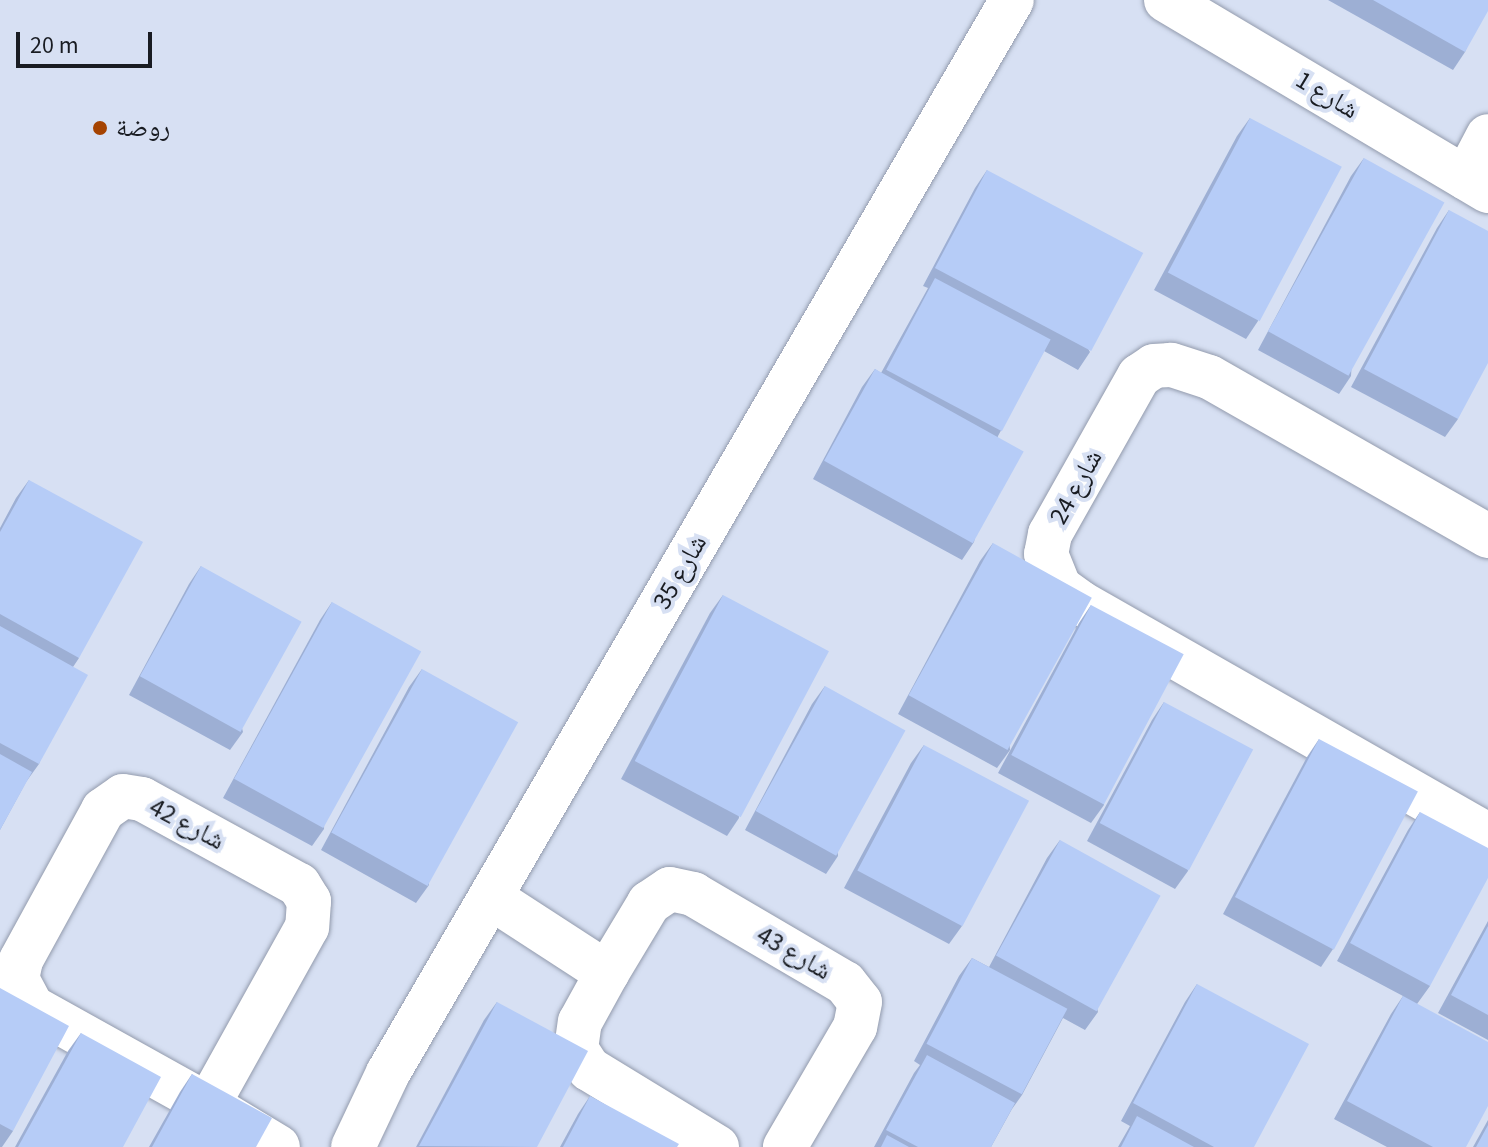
<!DOCTYPE html>
<meta charset="utf-8">
<style>
body{margin:0}
#map{position:relative;width:1488px;height:1147px;overflow:hidden;background:#d7e0f3;font-family:"Source Sans 3","Noto Naskh Arabic",sans-serif}
div>[style]{position:absolute}
.roads{filter:drop-shadow(0 0 2px #939bad) drop-shadow(0 0 2px #939bad)}
.street>*{height:44px;margin:-22px;padding:0 22px;transform-origin:22px;border-radius:22px;background:#fff}
.wall>*{inset:0;background:#9dafd4}
.building>*{inset:0;background:#b6ccf7;transform-origin:0 0}
.dots>*{width:22px;height:22px;translate:-50% -50%;box-sizing:border-box;border:4px solid #d7e0f3;border-radius:50%}
span{translate:-50% -50%;white-space:nowrap;text-align:center;line-height:1.15;-webkit-text-stroke:8px #d7e0f3;paint-order:stroke}
.street-label{font-size:26px;color:#191c22}
.poi-label{font-size:26px;color:#191c22}
.left{translate:0 -50%;text-align:left}
.scale{position:absolute;left:16px;top:32px;width:136px;height:36px;box-sizing:border-box;border:4px solid #191c22;border-top:0;padding-left:10px;font-size:24px;line-height:28px;white-space:nowrap;color:#191c22;-webkit-text-stroke:6px #d7e0f3;paint-order:stroke}
</style>
<div id="map">
<div class="roads">
<div class="street">
<div style="left:1166px;top:0;width:374px;rotate:30.7deg"></div>
<div style="left:1466px;top:178px;width:47px;rotate:-62.4deg"></div>
<div style="left:1488px;top:536px;width:321px;rotate:-150.3deg"></div>
<div style="left:1209px;top:377px;width:40px;rotate:-162deg"></div>
<div style="left:1171px;top:365px;width:17px;rotate:177deg"></div>
<div style="left:1154px;top:366px;width:18px;rotate:146deg"></div>
<div style="left:1139px;top:376px;width:181px;rotate:119.4deg"></div>
<div style="left:1050px;top:534px;width:20px;rotate:101deg"></div>
<div style="left:1046px;top:554px;width:35px;rotate:68deg"></div>
<div style="left:1059px;top:587px;width:27px;rotate:36deg"></div>
<div style="left:1081px;top:603px;width:468px;rotate:29.7deg"></div>
<div style="left:123px;top:796px;width:19px;rotate:9deg"></div>
<div style="left:142px;top:799px;width:179px;rotate:28.7deg"></div>
<div style="left:299px;top:885px;width:19px;rotate:58deg"></div>
<div style="left:309px;top:901px;width:26px;rotate:94deg"></div>
<div style="left:307px;top:927px;width:204px;rotate:119.1deg"></div>
<div style="left:208px;top:1105px;width:201px;rotate:-150.9deg"></div>
<div style="left:32px;top:1007px;width:32px;rotate:-118deg"></div>
<div style="left:17px;top:979px;width:19px;rotate:-78deg"></div>
<div style="left:21px;top:960px;width:171px;rotate:-61.3deg"></div>
<div style="left:103px;top:810px;width:24px;rotate:-35deg"></div>
<div style="left:493px;top:899px;width:136px;rotate:33deg"></div>
<div style="left:212px;top:1107px;width:77px;rotate:31.2deg"></div>
<div style="left:353px;top:1147px;width:82px;rotate:-64.7deg"></div>
<div style="left:388px;top:1073px;width:1241px;rotate:-59.82deg"></div>
<div style="left:717px;top:1147px;width:150px;rotate:-148.6deg"></div>
<div style="left:589px;top:1069px;width:24px;rotate:-123deg"></div>
<div style="left:576px;top:1049px;width:27px;rotate:-82deg"></div>
<div style="left:580px;top:1022px;width:56px;rotate:-61.1deg"></div>
<div style="left:607px;top:973px;width:82px;rotate:-59deg"></div>
<div style="left:649px;top:903px;width:25px;rotate:-34deg"></div>
<div style="left:670px;top:889px;width:24px;rotate:12deg"></div>
<div style="left:693px;top:894px;width:176px;rotate:30.4deg"></div>
<div style="left:845px;top:983px;width:24px;rotate:52deg"></div>
<div style="left:860px;top:1002px;width:25px;rotate:101deg"></div>
<div style="left:855px;top:1027px;width:139px;rotate:120.3deg"></div>
</div>
</div>
<div class="wall">
<div style="clip-path:polygon(1328px 0,1488px 0,1465px 52px,1453px 70px)"></div>
<div style="clip-path:polygon(1250px 118px,1258px 321px,1246px 339px,1154px 290px,1237px 136px)"></div>
<div style="clip-path:polygon(1364px 158px,1351px 376px,1339px 394px,1258px 350px,1351px 176px)"></div>
<div style="clip-path:polygon(987px 170px,1090px 352px,1078px 370px,1044px 351px,998px 436px,974px 542px,962px 560px,813px 479px,862px 387px,875px 369px,881px 373px,928px 288px,923px 286px,975px 188px)"></div>
<div style="clip-path:polygon(1449px 210px,1458px 419px,1445px 437px,1351px 387px,1437px 228px)"></div>
<div style="clip-path:polygon(29px 480px,79px 658px,73px 667px,39px 764px,26px 782px,0 830px,0 528px,16px 498px)"></div>
<div style="clip-path:polygon(993px 543px,1010px 750px,997px 768px,898px 714px,980px 561px)"></div>
<div style="clip-path:polygon(201px 566px,243px 732px,230px 750px,129px 695px,189px 584px)"></div>
<div style="clip-path:polygon(723px 595px,739px 818px,727px 836px,621px 779px,710px 613px)"></div>
<div style="clip-path:polygon(332px 602px,324px 829px,312px 846px,223px 798px,320px 620px)"></div>
<div style="clip-path:polygon(1091px 605px,1104px 805px,1091px 823px,998px 773px,1079px 623px)"></div>
<div style="clip-path:polygon(422px 669px,429px 885px,416px 903px,321px 850px,409px 687px)"></div>
<div style="clip-path:polygon(825px 686px,838px 856px,826px 874px,745px 830px,812px 704px)"></div>
<div style="clip-path:polygon(1164px 702px,1188px 871px,1175px 889px,1087px 841px,1152px 720px)"></div>
<div style="clip-path:polygon(1319px 739px,1333px 949px,1321px 967px,1223px 914px,1307px 757px)"></div>
<div style="clip-path:polygon(924px 745px,962px 926px,949px 944px,844px 888px,911px 763px)"></div>
<div style="clip-path:polygon(1420px 812px,1430px 986px,1417px 1004px,1466px 1147px,1387px 1147px,1334px 1119px,1391px 1014px,1403px 996px,1337px 961px,1408px 830px)"></div>
<div style="clip-path:polygon(1060px 840px,1098px 1012px,1085px 1030px,1063px 1018px,1022px 1095px,1012px 1109px,991px 1147px,874px 1147px,914px 1073px,920px 1065px,914px 1061px,959px 976px,972px 958px,989px 967px,1047px 858px)"></div>
<div style="clip-path:polygon(1488px 921px,1488px 1040px,1438px 1013px)"></div>
<div style="clip-path:polygon(1197px 984px,1254px 1147px,1118px 1147px,1130px 1126px,1121px 1121px,1185px 1002px)"></div>
<div style="clip-path:polygon(0 988px,13px 1131px,2px 1147px,0 1147px)"></div>
<div style="clip-path:polygon(497px 1002px,537px 1147px,416px 1147px,484px 1020px)"></div>
<div style="clip-path:polygon(81px 1033px,123px 1147px,15px 1147px,68px 1051px)"></div>
<div style="clip-path:polygon(192px 1074px,256px 1147px,149px 1147px,180px 1092px)"></div>
<div style="clip-path:polygon(590px 1096px,677px 1147px,560px 1147px,578px 1114px)"></div>
<div style="clip-path:polygon(1488px 1120px,1488px 1147px,1473px 1147px)"></div>
</div>
<div class="building">
<div style="clip-path:polygon(1373px 0,1488px 0,1488px 11px,1465px 52px)"></div>
<div style="left:1250px;top:118px;width:104px;height:175px;rotate:28deg"></div>
<div style="left:1364px;top:158px;width:92px;height:198px;rotate:29deg"></div>
<div style="left:987px;top:170px;width:177px;height:111px;rotate:28deg"></div>
<div style="clip-path:polygon(1449px 210px,1488px 231px,1488px 363px,1458px 419px,1364px 369px)"></div>
<div style="left:935px;top:278px;width:131px;height:104px;rotate:28deg"></div>
<div style="left:875px;top:369px;width:170px;height:105px;rotate:29deg"></div>
<div style="clip-path:polygon(29px 480px,143px 542px,79px 658px,0 614px,0 532px)"></div>
<div style="left:993px;top:543px;width:113px;height:174px;rotate:29deg"></div>
<div style="left:201px;top:566px;width:115px;height:126px;rotate:29deg"></div>
<div style="left:723px;top:595px;width:120px;height:188px;rotate:28deg"></div>
<div style="left:332px;top:602px;width:102px;height:202px;rotate:29deg"></div>
<div style="left:1091px;top:605px;width:105px;height:170px;rotate:28deg"></div>
<div style="clip-path:polygon(0 626px,88px 675px,39px 764px,0 743px)"></div>
<div style="left:422px;top:669px;width:110px;height:187px;rotate:29deg"></div>
<div style="left:825px;top:686px;width:92px;height:143px;rotate:29deg"></div>
<div style="left:1164px;top:702px;width:101px;height:137px;rotate:28deg"></div>
<div style="left:1319px;top:739px;width:112px;height:179px;rotate:28deg"></div>
<div style="left:924px;top:745px;width:119px;height:142px;rotate:28deg"></div>
<div style="clip-path:polygon(0 754px,32px 772px,0 830px)"></div>
<div style="clip-path:polygon(1420px 812px,1488px 848px,1488px 878px,1430px 986px,1350px 943px)"></div>
<div style="left:1060px;top:840px;width:115px;height:132px;rotate:29deg"></div>
<div style="clip-path:polygon(1488px 926px,1488px 1015px,1451px 995px)"></div>
<div style="left:972px;top:958px;width:108px;height:97px;rotate:28deg"></div>
<div style="clip-path:polygon(1197px 984px,1309px 1044px,1254px 1147px,1214px 1147px,1133px 1103px)"></div>
<div style="clip-path:polygon(0 988px,69px 1026px,13px 1131px,0 1124px)"></div>
<div style="clip-path:polygon(1403px 996px,1488px 1042px,1488px 1106px,1466px 1147px,1433px 1147px,1347px 1101px)"></div>
<div style="clip-path:polygon(497px 1002px,588px 1051px,537px 1147px,419px 1146px)"></div>
<div style="clip-path:polygon(81px 1033px,161px 1077px,123px 1147px,18px 1147px)"></div>
<div style="clip-path:polygon(927px 1055px,1015px 1103px,991px 1147px,918px 1147px,886px 1130px)"></div>
<div style="clip-path:polygon(192px 1074px,272px 1118px,256px 1147px,152px 1147px)"></div>
<div style="clip-path:polygon(590px 1096px,679px 1144px,677px 1147px,563px 1147px)"></div>
<div style="clip-path:polygon(1137px 1116px,1194px 1147px,1121px 1147px)"></div>
<div style="clip-path:polygon(1488px 1125px,1488px 1147px,1476px 1147px)"></div>
<div style="clip-path:polygon(887px 1135px,909px 1147px,881px 1147px)"></div>
</div>
<div class="dots">
<div style="left:100px;top:128px;background:#a54301"></div>
</div>
<div class="street-label">
<span style="left:1327px;top:95px;rotate:31deg">شارع 1</span>
<span style="left:1076px;top:487px;rotate:-61deg">شارع 24</span>
<span style="left:680px;top:572px;rotate:-60deg">شارع 35</span>
<span style="left:187px;top:824px;rotate:28deg">شارع 42</span>
<span style="left:794px;top:953px;rotate:30deg">شارع 43</span>
</div>
<div class="poi-label">
<span class="left" style="left:116px;top:128px">روضة</span>
</div>
<div class="scale">20 m</div>
</div>
